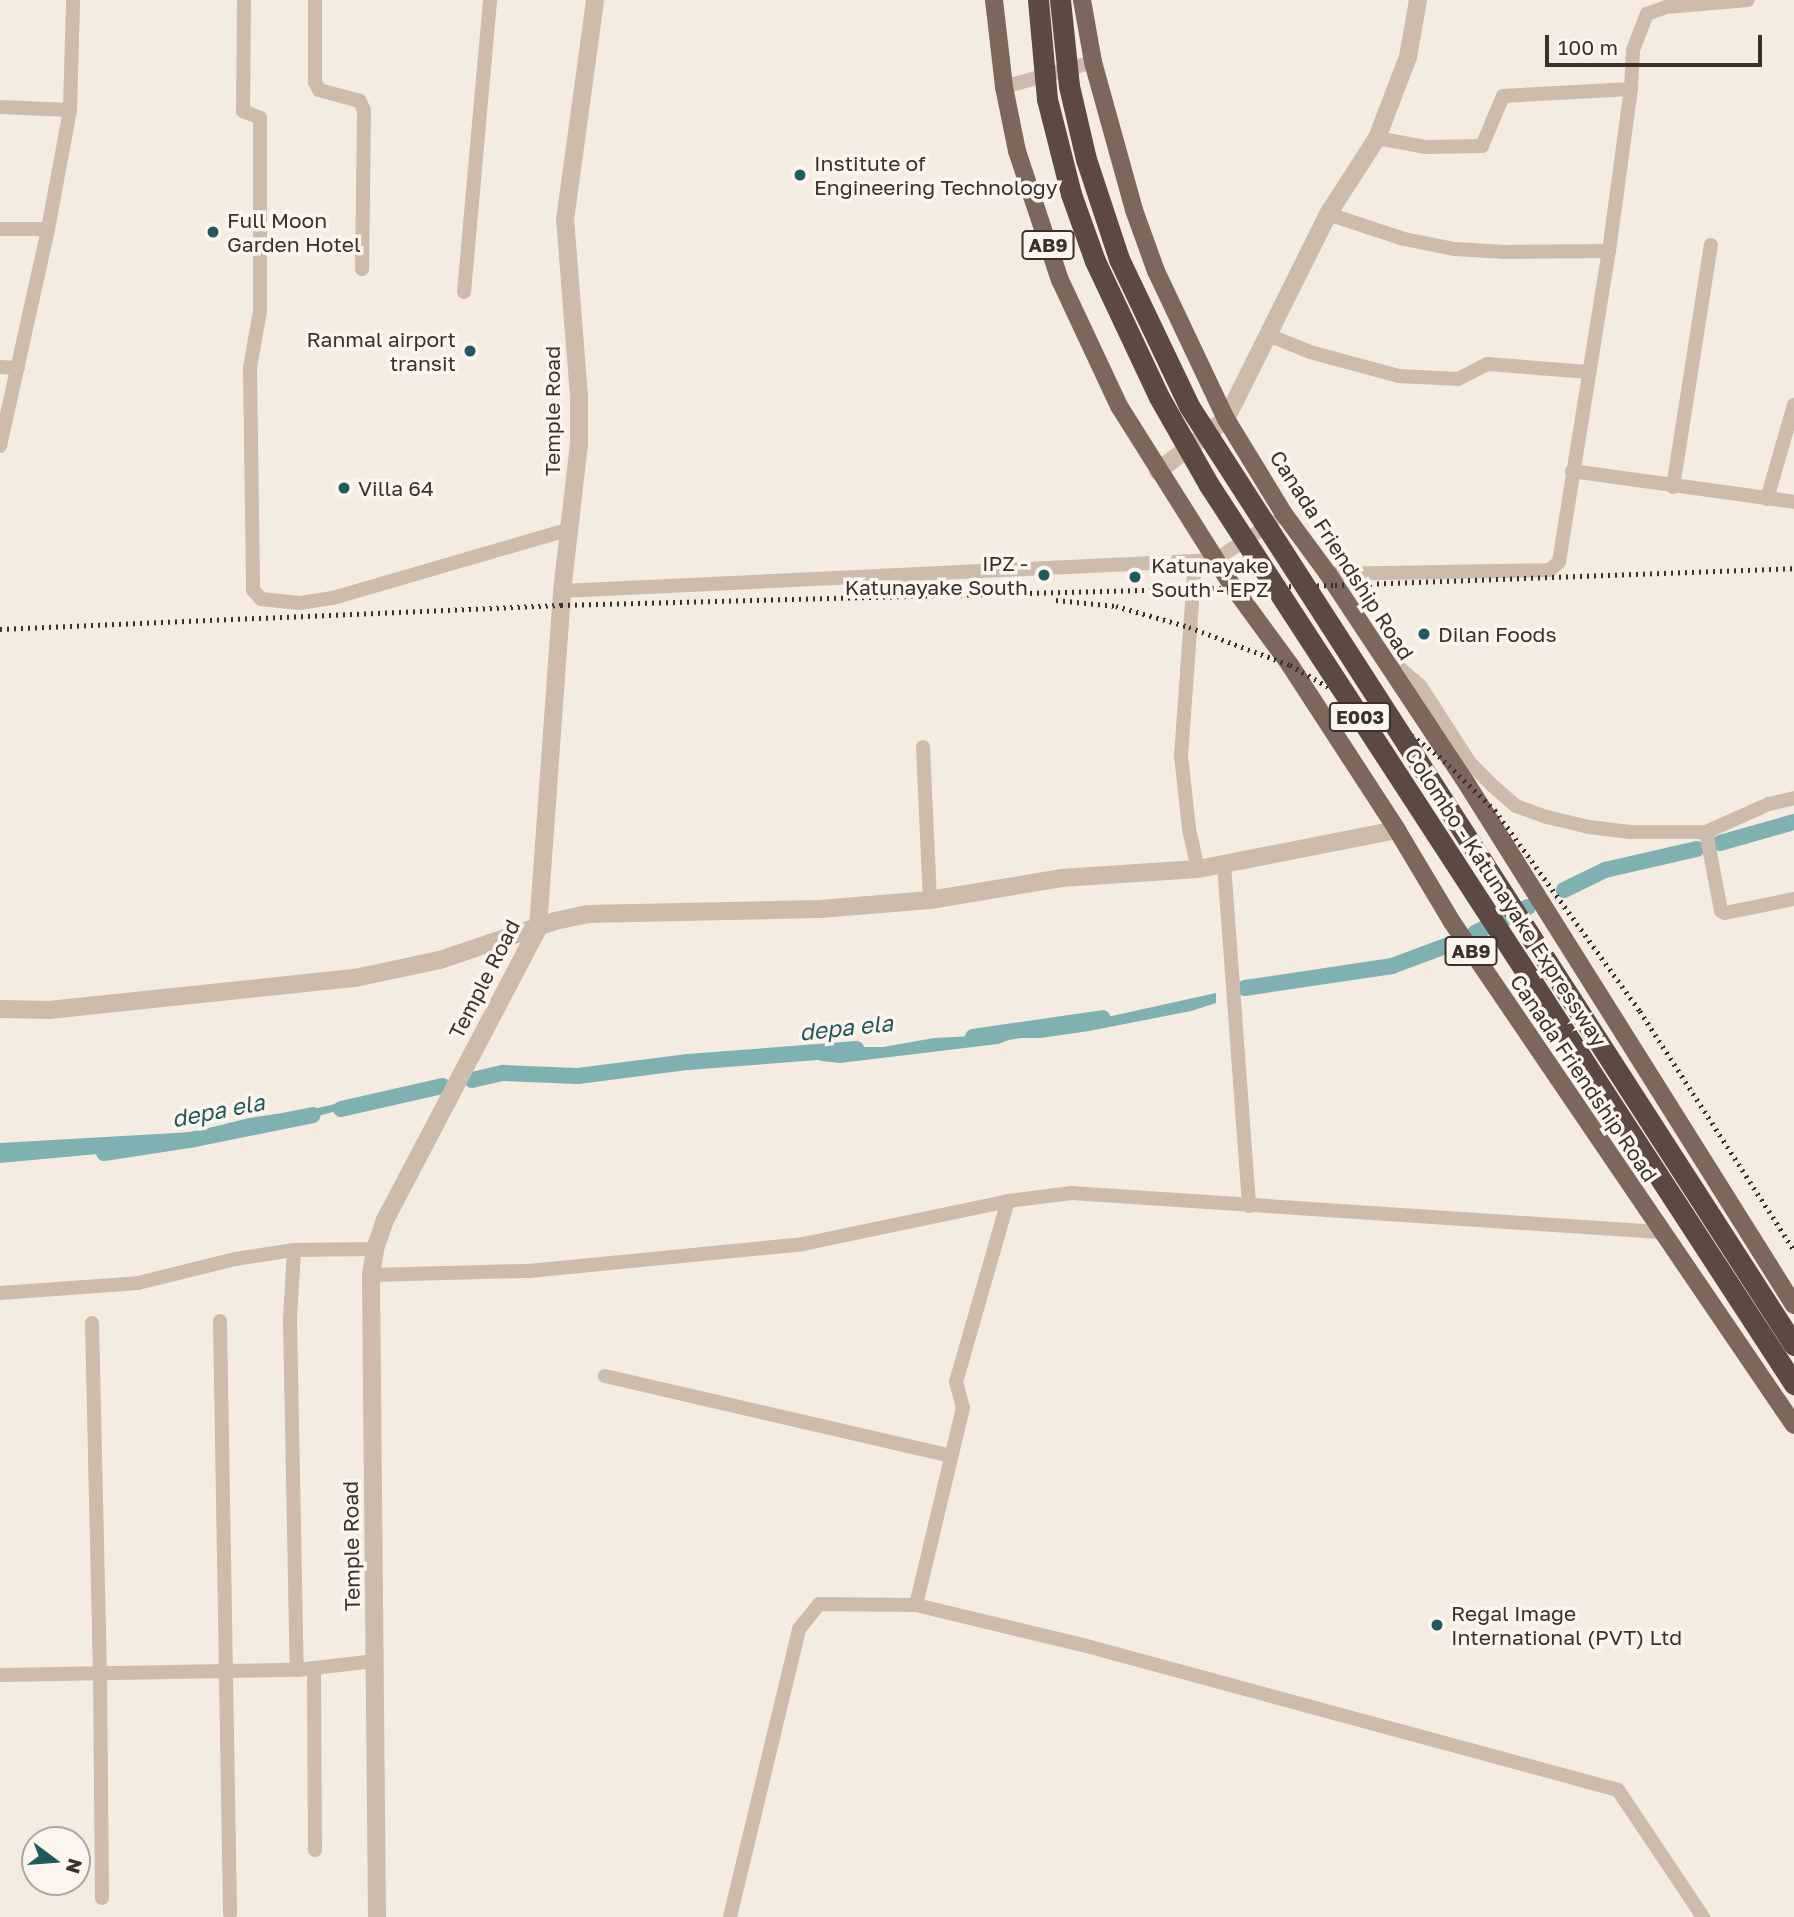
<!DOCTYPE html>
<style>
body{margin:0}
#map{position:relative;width:1794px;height:1917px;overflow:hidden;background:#f4ebe1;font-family:"Golos Text",sans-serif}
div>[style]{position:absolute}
.water>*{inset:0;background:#7fb0b2}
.canal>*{height:16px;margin:-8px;padding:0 8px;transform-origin:8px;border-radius:8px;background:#7fb0b2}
.minor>*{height:14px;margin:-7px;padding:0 7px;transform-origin:7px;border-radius:7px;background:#cdbbac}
.tertiary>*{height:18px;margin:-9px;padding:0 9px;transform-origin:9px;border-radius:9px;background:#cdbbac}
.primary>*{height:18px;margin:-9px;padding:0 9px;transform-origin:9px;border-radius:9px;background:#7d675c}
.rail>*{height:4.5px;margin-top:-2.25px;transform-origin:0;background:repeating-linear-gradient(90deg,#3b302b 0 2px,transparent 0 7px)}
.motorway-bridge>*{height:21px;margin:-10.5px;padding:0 10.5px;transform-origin:10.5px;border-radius:10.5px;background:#5c4a42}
.dots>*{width:19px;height:19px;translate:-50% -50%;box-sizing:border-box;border:4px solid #fbf5ee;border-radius:50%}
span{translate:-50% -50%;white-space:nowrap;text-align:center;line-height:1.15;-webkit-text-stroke:7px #fbf5ee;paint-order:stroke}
.shield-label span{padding:2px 5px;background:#fbf5ee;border:2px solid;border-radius:5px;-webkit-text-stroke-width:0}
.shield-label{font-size:19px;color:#3b302b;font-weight:700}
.poi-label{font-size:21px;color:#3b302b}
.left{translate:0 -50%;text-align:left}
.right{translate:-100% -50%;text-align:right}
.street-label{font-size:21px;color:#3b302b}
.water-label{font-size:23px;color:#1f5a5e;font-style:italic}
.north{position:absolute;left:21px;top:1826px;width:70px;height:70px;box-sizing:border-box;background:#fbf5ee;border:2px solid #aea6a0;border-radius:50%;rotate:106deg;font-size:19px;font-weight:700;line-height:28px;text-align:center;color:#3b302b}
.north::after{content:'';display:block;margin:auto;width:24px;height:32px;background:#1f5a5e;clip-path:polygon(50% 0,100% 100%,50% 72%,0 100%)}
.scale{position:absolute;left:1545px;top:35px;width:217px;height:32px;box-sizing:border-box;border:4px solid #3b302b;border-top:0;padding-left:9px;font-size:21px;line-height:24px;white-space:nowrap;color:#3b302b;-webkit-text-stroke:5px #fbf5ee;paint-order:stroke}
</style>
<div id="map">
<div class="water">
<div style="clip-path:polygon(1216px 993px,1216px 1003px,1191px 1011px,1089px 1031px,1041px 1038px,1014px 1038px,998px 1044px,840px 1063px,821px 1061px,813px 1057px,855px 1047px,883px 1047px,934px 1038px,994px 1035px,1013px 1030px,1044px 1031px)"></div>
<div style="clip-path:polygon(360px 1098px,360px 1105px,314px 1117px,259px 1124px,195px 1139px,178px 1148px,151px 1144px,108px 1153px,0 1163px,0 1143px,193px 1132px,249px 1118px,318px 1108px)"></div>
</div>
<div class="canal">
<div style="left:1720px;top:843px;width:77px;rotate:-15.8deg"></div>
<div style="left:1564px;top:890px;width:46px;rotate:-26deg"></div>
<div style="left:1605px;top:870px;width:94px;rotate:-12.9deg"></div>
<div style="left:1475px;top:933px;width:59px;rotate:-26.1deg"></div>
<div style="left:1245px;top:988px;width:149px;rotate:-8.5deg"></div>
<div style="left:1392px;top:966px;width:63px;rotate:-20.4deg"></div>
<div style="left:973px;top:1037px;width:131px;rotate:-8.3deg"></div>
<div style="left:472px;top:1080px;width:32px;rotate:-13deg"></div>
<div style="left:503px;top:1073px;width:75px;rotate:2.3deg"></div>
<div style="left:578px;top:1076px;width:111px;rotate:-7.3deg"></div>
<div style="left:688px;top:1062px;width:169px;rotate:-4.4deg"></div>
<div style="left:341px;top:1109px;width:104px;rotate:-12.8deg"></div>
<div style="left:104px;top:1153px;width:92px;rotate:-8.7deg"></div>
<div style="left:195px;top:1139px;width:120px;rotate:-11.5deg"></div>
</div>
<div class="minor">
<div style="left:244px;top:0;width:111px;rotate:90.5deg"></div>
<div style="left:243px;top:111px;width:18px;rotate:22deg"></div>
<div style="left:260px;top:118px;width:193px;rotate:90deg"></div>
<div style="left:260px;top:311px;width:58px;rotate:100deg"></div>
<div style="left:250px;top:368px;width:222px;rotate:89.2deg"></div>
<div style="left:253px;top:590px;width:12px;rotate:48deg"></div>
<div style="left:261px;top:599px;width:39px;rotate:6deg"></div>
<div style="left:300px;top:603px;width:33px;rotate:-9deg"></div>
<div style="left:333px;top:598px;width:248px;rotate:-16.2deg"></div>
<div style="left:315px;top:0;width:82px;rotate:90deg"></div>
<div style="left:315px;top:82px;width:9px;rotate:63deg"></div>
<div style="left:319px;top:90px;width:42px;rotate:15deg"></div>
<div style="left:360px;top:101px;width:11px;rotate:68deg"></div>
<div style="left:364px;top:111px;width:158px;rotate:90.7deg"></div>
<div style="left:1004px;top:87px;width:92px;rotate:-15.7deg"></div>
<div style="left:0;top:107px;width:70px;rotate:2.5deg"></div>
<div style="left:1377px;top:138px;width:50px;rotate:10.4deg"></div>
<div style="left:1426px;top:147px;width:56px;rotate:-1deg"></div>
<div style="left:1482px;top:146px;width:54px;rotate:-67.2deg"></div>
<div style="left:1503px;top:96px;width:128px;rotate:-3.1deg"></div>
<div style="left:1328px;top:214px;width:80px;rotate:18.2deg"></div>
<div style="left:1404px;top:239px;width:52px;rotate:11.1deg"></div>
<div style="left:1455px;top:249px;width:50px;rotate:3.4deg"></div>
<div style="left:1505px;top:252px;width:104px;rotate:-0.6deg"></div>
<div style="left:0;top:229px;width:48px"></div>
<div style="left:464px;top:292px;width:293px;rotate:-84.9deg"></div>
<div style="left:1268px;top:335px;width:45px;rotate:22deg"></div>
<div style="left:1310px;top:352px;width:92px;rotate:15.1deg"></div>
<div style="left:1399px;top:376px;width:59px;rotate:2.9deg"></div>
<div style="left:1458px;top:379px;width:33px;rotate:-27deg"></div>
<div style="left:1487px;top:364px;width:102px;rotate:4.5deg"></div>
<div style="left:0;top:367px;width:18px;rotate:3deg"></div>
<div style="left:0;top:446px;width:222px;rotate:-77.5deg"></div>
<div style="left:48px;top:229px;width:121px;rotate:-79.5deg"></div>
<div style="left:70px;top:110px;width:110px;rotate:-88.4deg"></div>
<div style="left:1572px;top:471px;width:224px;rotate:7.9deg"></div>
<div style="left:1673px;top:487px;width:245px;rotate:-81.1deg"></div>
<div style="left:1767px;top:499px;width:98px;rotate:-74deg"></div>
<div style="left:1195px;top:561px;width:195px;rotate:94.1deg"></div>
<div style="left:1181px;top:755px;width:74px;rotate:83.8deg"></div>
<div style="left:1189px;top:829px;width:41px;rotate:77.3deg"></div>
<div style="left:1328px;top:574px;width:222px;rotate:-1deg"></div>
<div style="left:1550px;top:570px;width:12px;rotate:-42deg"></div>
<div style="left:1559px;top:562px;width:315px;rotate:-80.9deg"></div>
<div style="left:1609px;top:251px;width:163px;rotate:-82.3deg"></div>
<div style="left:1631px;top:89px;width:39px;rotate:-87deg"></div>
<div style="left:1633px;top:50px;width:39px;rotate:-69deg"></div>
<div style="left:1647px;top:14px;width:20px;rotate:-20deg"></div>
<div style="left:1666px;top:7px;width:82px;rotate:-4.9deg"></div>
<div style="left:562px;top:591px;width:654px;rotate:-2.72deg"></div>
<div style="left:1215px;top:560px;width:69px;rotate:-33.2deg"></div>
<div style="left:1389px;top:663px;width:7px;rotate:16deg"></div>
<div style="left:1396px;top:665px;width:33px;rotate:41deg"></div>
<div style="left:1421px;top:687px;width:90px;rotate:57.2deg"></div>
<div style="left:1470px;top:763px;width:33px;rotate:45deg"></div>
<div style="left:1493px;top:786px;width:30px;rotate:41deg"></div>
<div style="left:1516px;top:806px;width:33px;rotate:20deg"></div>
<div style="left:1547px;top:817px;width:43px;rotate:13.4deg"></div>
<div style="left:1589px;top:827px;width:41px;rotate:7deg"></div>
<div style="left:1630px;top:832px;width:76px"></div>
<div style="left:1706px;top:832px;width:69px;rotate:-24deg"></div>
<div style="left:1769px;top:804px;width:26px;rotate:-13deg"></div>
<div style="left:923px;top:747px;width:153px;rotate:87.4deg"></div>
<div style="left:1706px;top:832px;width:80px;rotate:79.2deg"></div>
<div style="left:1721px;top:911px;width:4px;rotate:27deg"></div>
<div style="left:1725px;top:913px;width:70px;rotate:-11.5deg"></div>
<div style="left:1224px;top:864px;width:343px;rotate:85.8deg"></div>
<div style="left:294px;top:1250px;width:70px;rotate:93.3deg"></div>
<div style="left:290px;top:1320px;width:350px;rotate:88.9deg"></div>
<div style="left:371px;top:1275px;width:158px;rotate:-1.5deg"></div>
<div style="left:529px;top:1271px;width:275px;rotate:-5.6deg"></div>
<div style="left:803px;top:1244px;width:209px;rotate:-11.8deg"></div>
<div style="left:1008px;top:1201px;width:64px;rotate:-7.2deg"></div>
<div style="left:1071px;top:1193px;width:590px;rotate:3.79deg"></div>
<div style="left:0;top:1293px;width:138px;rotate:-4.1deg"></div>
<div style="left:138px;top:1283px;width:100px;rotate:-13.9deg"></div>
<div style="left:235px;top:1259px;width:60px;rotate:-8.7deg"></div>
<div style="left:294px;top:1250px;width:81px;rotate:-0.7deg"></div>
<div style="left:220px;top:1321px;width:592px;rotate:89.03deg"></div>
<div style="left:92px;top:1323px;width:348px;rotate:88.7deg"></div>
<div style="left:100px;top:1671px;width:227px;rotate:89.5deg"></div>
<div style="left:605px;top:1376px;width:355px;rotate:13deg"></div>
<div style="left:916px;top:1605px;width:203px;rotate:-76.6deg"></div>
<div style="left:963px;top:1408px;width:27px;rotate:-105deg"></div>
<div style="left:956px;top:1382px;width:188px;rotate:-74deg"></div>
<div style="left:314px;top:1668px;width:182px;rotate:89.7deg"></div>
<div style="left:0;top:1675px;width:297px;rotate:-1deg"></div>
<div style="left:297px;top:1670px;width:79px;rotate:-6.6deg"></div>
<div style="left:730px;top:1917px;width:296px;rotate:-76.5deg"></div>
<div style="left:799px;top:1629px;width:32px;rotate:-51deg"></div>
<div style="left:819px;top:1604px;width:97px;rotate:0.6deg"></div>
<div style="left:916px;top:1605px;width:172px;rotate:13.5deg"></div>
<div style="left:1083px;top:1645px;width:554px;rotate:15.16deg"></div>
<div style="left:1618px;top:1790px;width:153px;rotate:56.2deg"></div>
</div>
<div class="tertiary">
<div style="left:1158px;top:471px;width:86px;rotate:-37.4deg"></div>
<div style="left:1226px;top:419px;width:229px;rotate:-63.5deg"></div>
<div style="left:1328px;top:214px;width:90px;rotate:-57.2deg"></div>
<div style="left:1377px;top:138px;width:87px;rotate:-69.1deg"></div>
<div style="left:1408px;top:57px;width:58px;rotate:-80deg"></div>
<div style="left:0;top:1009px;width:49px;rotate:1.2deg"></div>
<div style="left:49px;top:1010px;width:308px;rotate:-6deg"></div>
<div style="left:355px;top:978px;width:87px;rotate:-12deg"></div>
<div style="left:440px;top:960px;width:121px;rotate:-18.7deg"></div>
<div style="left:555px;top:921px;width:33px;rotate:-12deg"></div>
<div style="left:587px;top:914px;width:233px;rotate:-1.2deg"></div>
<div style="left:820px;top:909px;width:110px;rotate:-4.7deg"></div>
<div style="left:930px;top:900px;width:133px;rotate:-9.5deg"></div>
<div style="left:1061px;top:878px;width:137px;rotate:-3.8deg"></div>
<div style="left:1198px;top:869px;width:203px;rotate:-11.1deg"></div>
<div style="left:377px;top:1917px;width:642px;rotate:-90.54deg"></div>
<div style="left:371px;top:1275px;width:26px;rotate:-81deg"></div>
<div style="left:375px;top:1249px;width:31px;rotate:-71deg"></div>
<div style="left:385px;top:1220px;width:330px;rotate:-62.3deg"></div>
<div style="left:538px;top:928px;width:338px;rotate:-85.9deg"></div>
<div style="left:562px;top:591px;width:147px;rotate:-83.4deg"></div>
<div style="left:579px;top:445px;width:49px;rotate:-90deg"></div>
<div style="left:579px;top:396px;width:177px;rotate:-94.5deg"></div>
<div style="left:565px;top:220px;width:222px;rotate:-82.2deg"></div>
</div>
<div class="primary">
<div style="left:994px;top:0;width:88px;rotate:83.4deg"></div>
<div style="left:1004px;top:87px;width:65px;rotate:78.5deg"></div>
<div style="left:1017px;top:151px;width:136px;rotate:71.6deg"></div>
<div style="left:1060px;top:280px;width:139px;rotate:64.9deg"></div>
<div style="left:1119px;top:406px;width:214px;rotate:57.8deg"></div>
<div style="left:1233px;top:587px;width:97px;rotate:53.8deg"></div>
<div style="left:1290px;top:665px;width:197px;rotate:57deg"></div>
<div style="left:1397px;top:830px;width:107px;rotate:59.1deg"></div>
<div style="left:1452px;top:922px;width:608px;rotate:55.79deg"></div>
<div style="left:1082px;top:0;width:63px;rotate:79.9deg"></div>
<div style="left:1093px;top:62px;width:154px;rotate:74.5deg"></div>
<div style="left:1134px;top:210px;width:65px;rotate:70.2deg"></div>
<div style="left:1156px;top:271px;width:164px;rotate:64.7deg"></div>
<div style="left:1226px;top:419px;width:111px;rotate:58.6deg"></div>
<div style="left:1284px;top:514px;width:74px;rotate:53.7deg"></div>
<div style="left:1328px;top:574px;width:252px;rotate:56.5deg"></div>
<div style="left:1467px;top:784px;width:615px;rotate:57.89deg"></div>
</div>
<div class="rail">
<div style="left:1056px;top:600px;width:60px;rotate:5.7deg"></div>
<div style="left:1116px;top:606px;width:76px;rotate:16deg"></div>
<div style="left:1189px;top:627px;width:108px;rotate:20.6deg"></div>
<div style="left:1290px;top:665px;width:133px;rotate:29.6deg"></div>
<div style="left:1406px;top:731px;width:41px;rotate:37.1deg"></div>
<div style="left:1439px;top:756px;width:78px;rotate:44deg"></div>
<div style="left:1495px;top:810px;width:248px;rotate:54.2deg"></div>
<div style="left:1640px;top:1011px;width:284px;rotate:57.2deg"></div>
<div style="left:0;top:629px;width:562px;rotate:-2.45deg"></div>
<div style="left:561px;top:605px;width:774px;rotate:-1.48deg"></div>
<div style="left:1335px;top:585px;width:459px;rotate:-2.1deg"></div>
</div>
<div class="motorway-bridge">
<div style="left:1038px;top:0;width:99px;rotate:84.8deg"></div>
<div style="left:1047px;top:99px;width:98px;rotate:75.8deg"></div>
<div style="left:1071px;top:194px;width:71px;rotate:70.3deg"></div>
<div style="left:1095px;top:261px;width:150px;rotate:64.8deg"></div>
<div style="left:1159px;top:397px;width:101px;rotate:60.4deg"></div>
<div style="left:1209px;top:485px;width:1073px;rotate:56.95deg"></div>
<div style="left:1060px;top:0;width:86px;rotate:84deg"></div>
<div style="left:1069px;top:86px;width:75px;rotate:76.9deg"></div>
<div style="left:1086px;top:159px;width:105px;rotate:71.7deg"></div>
<div style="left:1119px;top:259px;width:163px;rotate:64.5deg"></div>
<div style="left:1189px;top:406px;width:1117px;rotate:57.21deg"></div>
</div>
<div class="dots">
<div style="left:800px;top:175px;background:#1f5a5e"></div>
<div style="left:213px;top:232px;background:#1f5a5e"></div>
<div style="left:470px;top:351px;background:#1f5a5e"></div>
<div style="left:344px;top:488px;background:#1f5a5e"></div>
<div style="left:1044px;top:575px;background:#1f5a5e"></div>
<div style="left:1135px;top:577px;background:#1f5a5e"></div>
<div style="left:1424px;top:634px;background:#1f5a5e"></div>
<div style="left:1437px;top:1625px;background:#1f5a5e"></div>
</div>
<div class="shield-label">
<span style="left:1048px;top:245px">AB9</span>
<span style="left:1360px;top:717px">E003</span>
<span style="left:1471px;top:951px">AB9</span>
</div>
<div class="poi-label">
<span class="left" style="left:814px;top:175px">Institute of<br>Engineering Technology</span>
<span class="left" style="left:227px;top:232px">Full Moon<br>Garden Hotel</span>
<span class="right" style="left:456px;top:351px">Ranmal airport<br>transit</span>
<span class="left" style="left:358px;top:488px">Villa 64</span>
<span class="right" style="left:1028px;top:575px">IPZ -<br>Katunayake South</span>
<span class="left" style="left:1151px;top:577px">Katunayake<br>South - EPZ</span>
<span class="left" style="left:1438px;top:634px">Dilan Foods</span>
<span class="left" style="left:1451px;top:1625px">Regal Image<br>International (PVT) Ltd</span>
</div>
<div class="street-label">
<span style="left:552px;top:411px;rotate:-90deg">Temple Road</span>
<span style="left:1342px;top:555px;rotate:57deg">Canada Friendship Road</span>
<span style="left:1506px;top:897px;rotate:57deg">Colombo - Katunayake Expressway</span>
<span style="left:484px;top:979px;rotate:-63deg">Temple Road</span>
<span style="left:1584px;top:1078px;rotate:56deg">Canada Friendship Road</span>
<span style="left:351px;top:1546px;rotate:-91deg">Temple Road</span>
</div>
<div class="water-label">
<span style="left:846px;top:1027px;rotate:-6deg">depa ela</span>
<span style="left:218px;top:1110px;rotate:-11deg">depa ela</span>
</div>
<div class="north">N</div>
<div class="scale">100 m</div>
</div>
